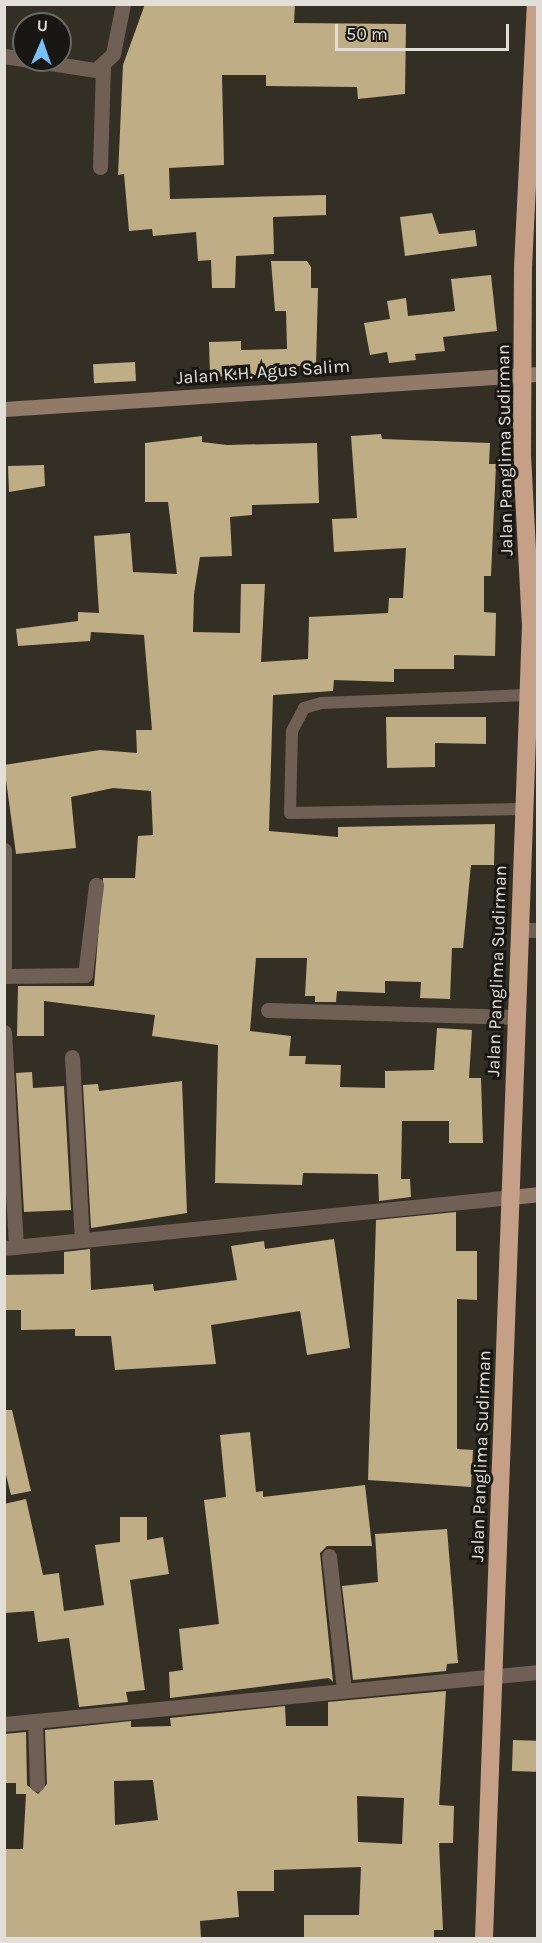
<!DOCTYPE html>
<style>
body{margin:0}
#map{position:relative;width:542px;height:1943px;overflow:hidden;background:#342f24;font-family:Karla,sans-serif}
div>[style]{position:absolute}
.building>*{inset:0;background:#bead85;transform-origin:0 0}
.lane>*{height:12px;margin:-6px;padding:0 6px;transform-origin:6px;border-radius:6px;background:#6f5f55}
.street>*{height:15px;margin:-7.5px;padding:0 7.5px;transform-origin:7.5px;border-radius:7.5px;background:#6f5f55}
.secondary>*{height:15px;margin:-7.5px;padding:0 7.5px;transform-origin:7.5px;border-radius:7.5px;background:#927a69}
.highway>*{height:18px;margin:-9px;padding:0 9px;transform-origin:9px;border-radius:9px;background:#c5a086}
span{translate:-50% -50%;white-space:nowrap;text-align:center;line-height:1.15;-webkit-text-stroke:6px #191713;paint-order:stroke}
.street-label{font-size:18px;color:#e2dfd8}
.frame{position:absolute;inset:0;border:6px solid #e2dfd8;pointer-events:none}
.north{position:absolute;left:12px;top:12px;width:60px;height:60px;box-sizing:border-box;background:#191713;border:2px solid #696762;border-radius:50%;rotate:2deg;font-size:16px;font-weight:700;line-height:24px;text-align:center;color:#e2dfd8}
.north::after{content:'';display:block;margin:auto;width:21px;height:27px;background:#76c0f7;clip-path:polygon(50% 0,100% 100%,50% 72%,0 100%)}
.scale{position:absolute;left:335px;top:24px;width:174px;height:27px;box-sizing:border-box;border:3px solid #e2dfd8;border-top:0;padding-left:8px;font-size:18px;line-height:21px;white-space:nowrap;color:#e2dfd8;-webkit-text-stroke:4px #191713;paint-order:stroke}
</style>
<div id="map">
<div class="building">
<div style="clip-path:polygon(145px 4px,295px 4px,294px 23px,406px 24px,405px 94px,358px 99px,357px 87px,266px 86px,266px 75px,222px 75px,224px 165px,169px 168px,170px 199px,326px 195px,326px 215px,273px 217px,274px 254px,236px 256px,235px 288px,212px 288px,211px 260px,198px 261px,196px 232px,153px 236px,152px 229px,129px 231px,124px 174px,118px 175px,123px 65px)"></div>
<div style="clip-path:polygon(432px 213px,439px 234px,475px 230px,477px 246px,405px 256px,400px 217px)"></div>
<div style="clip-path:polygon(271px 261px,307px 261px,311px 267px,311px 288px,318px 288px,316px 366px,280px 366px,280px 374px,210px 377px,209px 342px,241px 341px,241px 350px,287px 349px,286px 311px,275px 311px)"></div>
<div style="clip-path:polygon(491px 275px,497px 331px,443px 337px,445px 351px,415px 354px,416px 360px,389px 363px,387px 352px,370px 355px,364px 323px,390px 319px,387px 301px,406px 298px,408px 316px,455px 311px,451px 279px)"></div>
<div style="left:135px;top:362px;width:19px;height:42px;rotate:87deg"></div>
<div style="clip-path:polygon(381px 434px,382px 439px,490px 443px,489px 464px,496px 464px,491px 576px,484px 576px,484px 612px,496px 613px,495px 656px,454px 655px,454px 669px,394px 669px,394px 682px,334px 680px,333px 691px,273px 695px,269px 831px,338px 837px,338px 827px,495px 824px,494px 865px,471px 865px,463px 948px,452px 948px,450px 999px,420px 998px,421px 982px,385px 981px,385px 993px,337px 991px,336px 1002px,315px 1002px,315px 996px,305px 996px,307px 958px,256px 958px,250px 1031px,291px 1036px,289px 1056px,306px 1056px,305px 1064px,341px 1065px,340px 1087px,385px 1088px,385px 1071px,434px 1070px,437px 1028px,472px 1030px,469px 1078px,481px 1078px,483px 1143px,449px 1143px,449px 1121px,402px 1121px,401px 1179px,410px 1179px,411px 1197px,379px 1201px,378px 1174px,303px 1173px,302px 1185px,215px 1183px,218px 1045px,152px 1036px,155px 1015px,44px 1001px,44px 1036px,17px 1036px,18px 986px,94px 986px,103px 878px,135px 878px,138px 836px,153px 835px,151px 791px,113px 788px,71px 797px,76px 848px,16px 854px,4px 765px,100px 750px,137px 753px,136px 730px,152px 730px,144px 635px,91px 632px,90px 641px,18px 646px,16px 629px,78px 621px,78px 612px,99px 613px,94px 536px,130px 533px,133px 572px,177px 574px,168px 502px,145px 502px,145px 443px,202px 436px,202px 442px,227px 445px,317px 443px,319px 503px,252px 505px,252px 515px,230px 517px,232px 556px,200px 557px,194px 594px,193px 632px,240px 633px,241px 584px,265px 584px,261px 662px,308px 659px,309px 617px,388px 613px,389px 598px,403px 598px,406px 548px,334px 552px,332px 519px,357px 518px,351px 436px)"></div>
<div style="clip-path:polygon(44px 465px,45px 486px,9px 492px,8px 466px)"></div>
<div style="clip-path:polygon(386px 717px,486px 717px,486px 744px,435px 743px,435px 767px,387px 768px)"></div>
<div style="clip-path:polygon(32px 1072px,33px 1088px,64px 1086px,71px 1210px,24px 1212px,16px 1073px)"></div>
<div style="clip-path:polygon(182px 1081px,187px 1213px,91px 1228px,83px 1085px,98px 1084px,99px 1091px)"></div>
<div style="clip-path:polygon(456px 1212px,456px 1251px,477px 1251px,477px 1300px,457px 1299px,457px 1449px,473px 1450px,471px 1487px,368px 1480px,376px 1220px)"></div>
<div style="clip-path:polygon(334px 1239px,350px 1348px,307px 1355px,300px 1311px,211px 1325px,216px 1364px,115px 1370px,111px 1336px,75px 1336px,75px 1329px,21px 1330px,21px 1310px,4px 1310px,4px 1275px,64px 1274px,64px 1252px,90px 1249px,91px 1290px,153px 1284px,154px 1291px,237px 1280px,231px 1246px,264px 1241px,265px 1249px)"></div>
<div style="clip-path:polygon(4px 1410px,12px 1410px,31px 1491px,11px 1495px,4px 1467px)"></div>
<div style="clip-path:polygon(250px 1432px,256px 1492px,263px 1491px,263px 1497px,365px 1485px,372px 1546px,327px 1546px,320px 1553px,333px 1682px,329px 1678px,170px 1698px,169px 1672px,183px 1670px,179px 1629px,219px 1624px,204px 1500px,226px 1497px,220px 1435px)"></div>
<div style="clip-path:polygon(26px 1499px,43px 1575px,59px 1573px,64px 1611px,104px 1605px,95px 1545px,120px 1542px,120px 1517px,147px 1517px,147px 1540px,163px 1537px,169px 1574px,130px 1580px,145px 1690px,126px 1692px,128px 1702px,79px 1707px,69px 1638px,38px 1642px,34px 1611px,4px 1613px,4px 1504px)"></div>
<div style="clip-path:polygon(447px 1529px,458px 1663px,447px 1664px,446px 1671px,353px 1680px,342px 1586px,378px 1582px,375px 1534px)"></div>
<div style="clip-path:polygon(evenodd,446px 1691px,439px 1805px,454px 1806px,453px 1843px,439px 1843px,443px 1930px,434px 1930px,434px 1938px,304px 1938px,304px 1915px,359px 1915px,361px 1867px,274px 1870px,274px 1891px,237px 1891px,239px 1917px,200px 1921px,201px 1938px,4px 1938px,4px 1849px,23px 1849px,26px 1794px,16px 1794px,16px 1783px,5px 1783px,4px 1734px,26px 1732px,27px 1785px,38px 1794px,47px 1784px,45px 1730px,131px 1721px,131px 1727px,171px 1726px,170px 1718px,285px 1706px,286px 1726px,328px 1726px,328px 1702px,446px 1691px,153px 1780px,158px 1820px,115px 1825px,114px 1781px,153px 1780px,446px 1691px,357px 1796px,404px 1798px,402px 1844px,358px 1842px,357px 1796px)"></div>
<div style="left:513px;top:1740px;width:24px;height:31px;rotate:2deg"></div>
</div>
<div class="lane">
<div style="left:524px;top:809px;width:234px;rotate:179deg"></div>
<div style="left:290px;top:813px;width:82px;rotate:-88.6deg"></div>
<div style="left:292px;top:731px;width:26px;rotate:-62deg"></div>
<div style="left:304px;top:708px;width:18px;rotate:-16deg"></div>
<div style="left:321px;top:703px;width:207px;rotate:-2.2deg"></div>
</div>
<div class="street">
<div style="left:4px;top:56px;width:93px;rotate:8.7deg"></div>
<div style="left:96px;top:70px;width:23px;rotate:-43deg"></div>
<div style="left:113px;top:54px;width:51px;rotate:-78.7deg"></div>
<div style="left:100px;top:167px;width:100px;rotate:-88.3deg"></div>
<div style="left:4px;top:850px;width:117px;rotate:90deg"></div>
<div style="left:519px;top:930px;width:19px"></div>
<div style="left:4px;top:976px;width:81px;rotate:-0.7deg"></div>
<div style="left:85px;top:975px;width:91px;rotate:-83deg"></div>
<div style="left:268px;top:1010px;width:249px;rotate:1.6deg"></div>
<div style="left:4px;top:1032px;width:215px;rotate:86.8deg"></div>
<div style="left:72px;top:1057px;width:183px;rotate:86.9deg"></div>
<div style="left:4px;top:1248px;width:510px;rotate:-5.74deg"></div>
<div style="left:329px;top:1556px;width:134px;rotate:83.6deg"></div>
<div style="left:35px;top:1721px;width:63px;rotate:88.2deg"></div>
<div style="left:4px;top:1724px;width:537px;rotate:-5.56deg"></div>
</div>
<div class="secondary">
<div style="left:4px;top:409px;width:535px;rotate:-3.75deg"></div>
<div style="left:511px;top:1197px;width:27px;rotate:-6deg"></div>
</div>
<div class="highway">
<div style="left:484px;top:1938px;width:1312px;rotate:-87.95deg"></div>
<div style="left:531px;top:627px;width:172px;rotate:-93deg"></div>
<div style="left:522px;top:455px;width:188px;rotate:-89.7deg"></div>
<div style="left:523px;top:267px;width:263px;rotate:-87.2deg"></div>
</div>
<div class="street-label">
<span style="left:263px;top:372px;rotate:-4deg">Jalan K.H. Agus Salim</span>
<span style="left:505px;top:450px;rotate:-91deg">Jalan Panglima Sudirman</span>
<span style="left:497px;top:971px;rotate:-88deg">Jalan Panglima Sudirman</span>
<span style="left:481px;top:1456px;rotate:-88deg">Jalan Panglima Sudirman</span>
</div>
<div class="frame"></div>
<div class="north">U</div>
<div class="scale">50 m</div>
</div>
